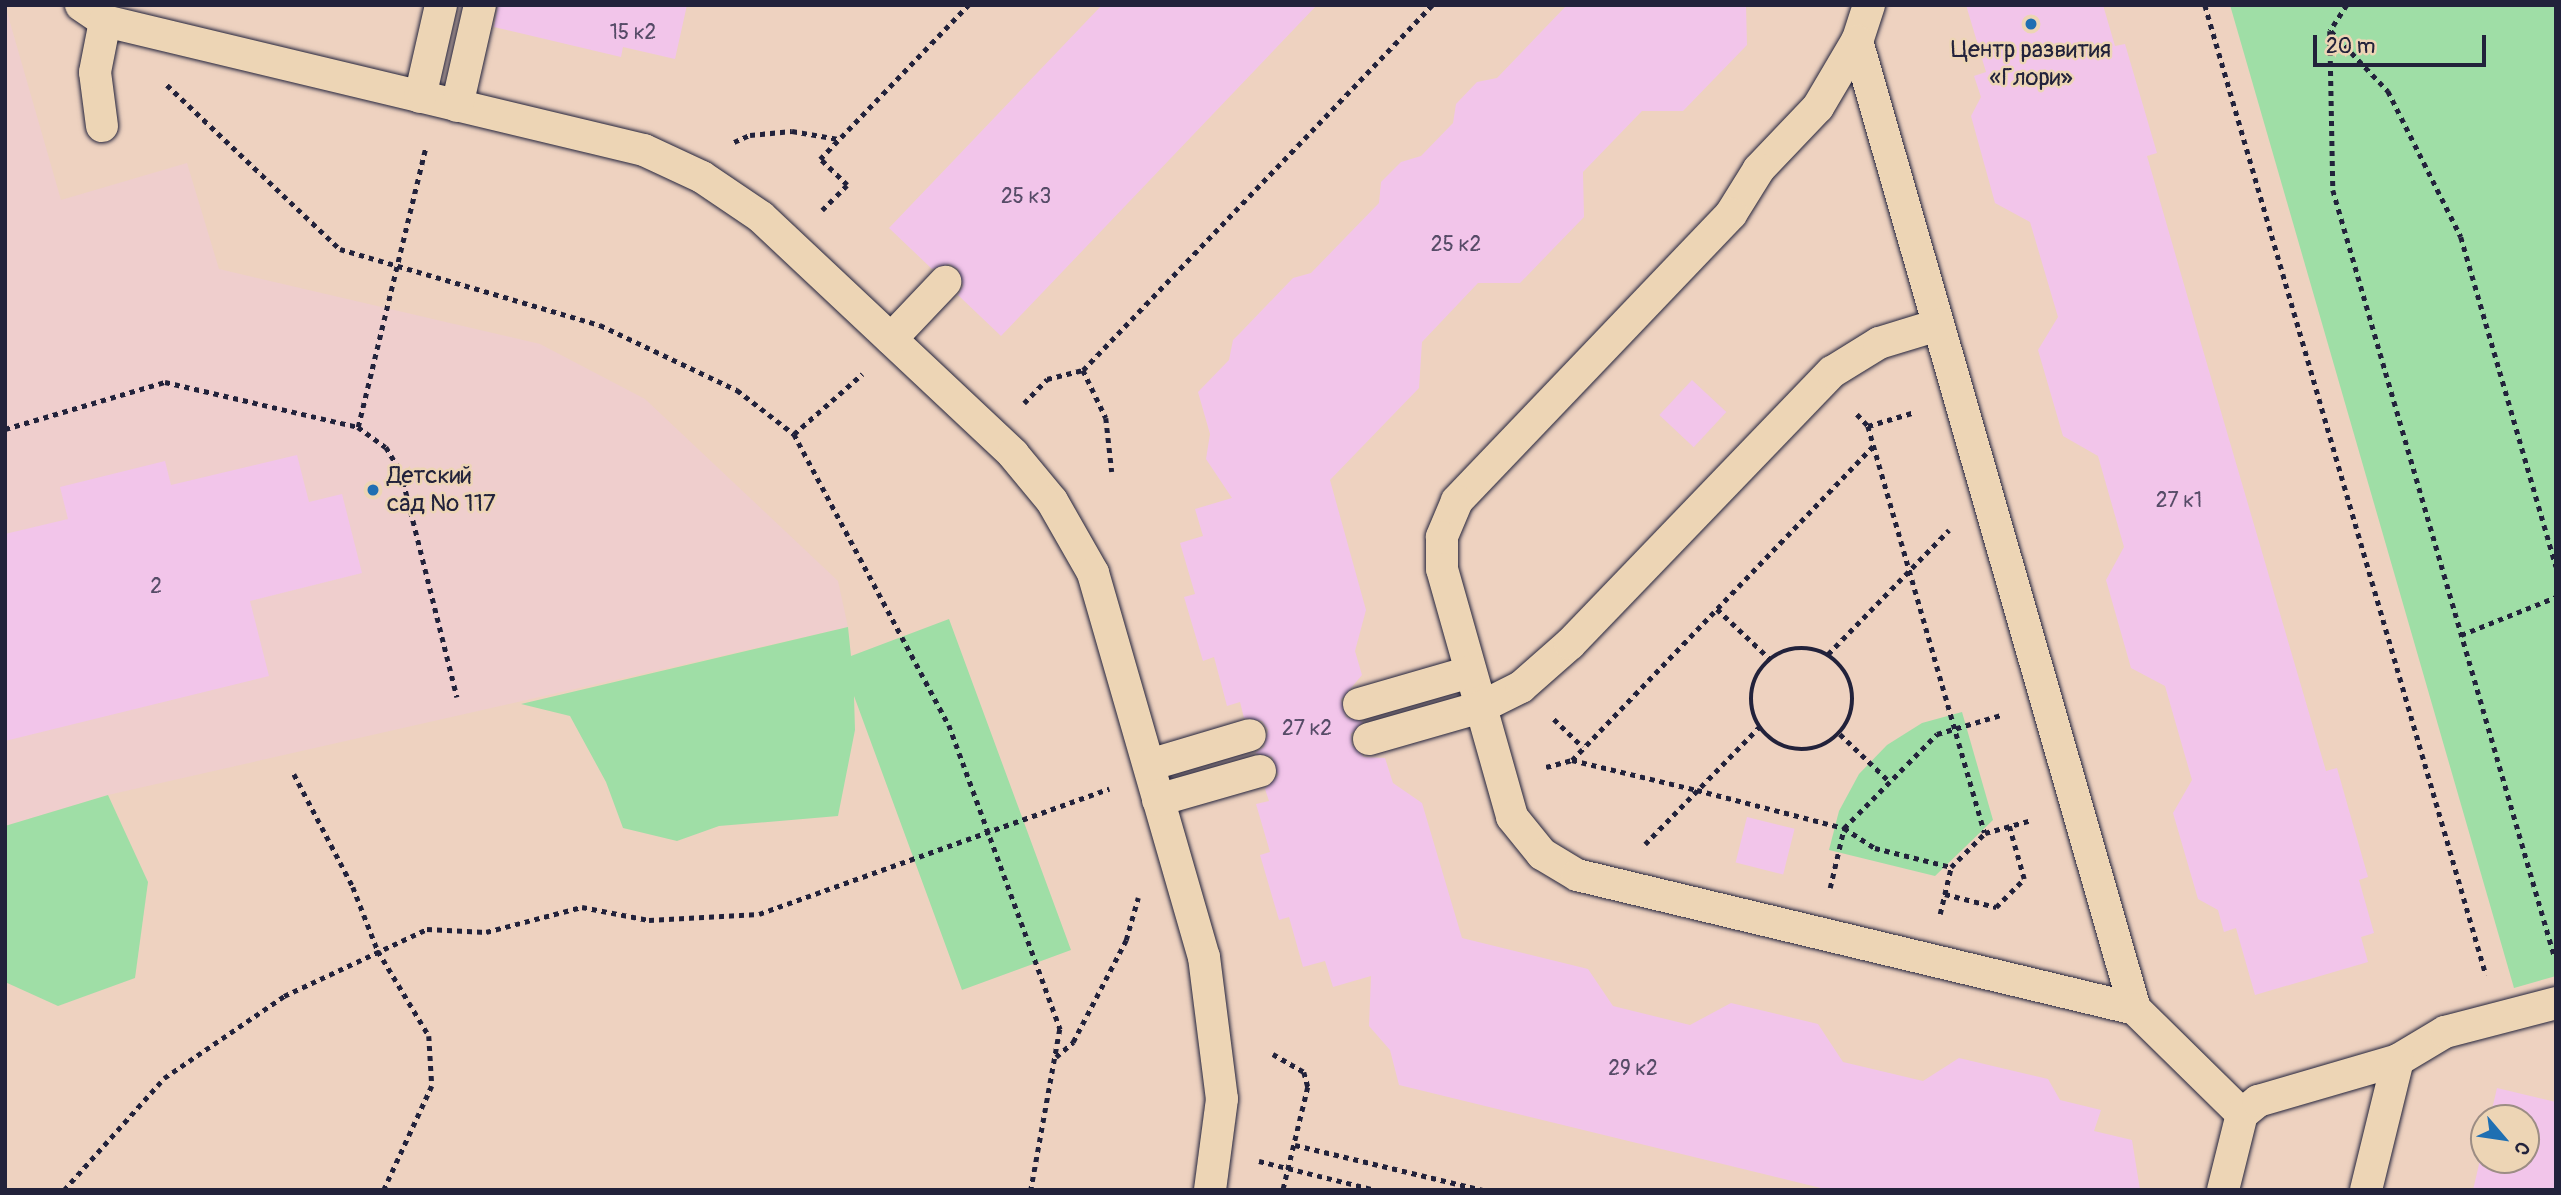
<!DOCTYPE html>
<meta charset="utf-8">
<style>
body{margin:0}
#map{position:relative;width:2561px;height:1195px;overflow:hidden;background:#eed2c0;font-family:Pangolin,sans-serif}
div>[style]{position:absolute}
.built>*{inset:0;background:#efcecd}
.green>*{inset:0;background:#9fdea6}
.building>*{inset:0;background:#f2c5ea;transform-origin:0 0}
.path>*{height:4.5px;margin-top:-2.25px;transform-origin:0;background:repeating-linear-gradient(90deg,#22223b 0 5px,transparent 0 10px)}
.path>.ring{margin:-2.25px;padding:0;box-sizing:content-box;background:none;border:4.5px solid #22223b;border-radius:50%}
.roads{filter:drop-shadow(0 0 2px #22223b) drop-shadow(0 0 2px #22223b)}
.lane>*{height:32px;margin:-16px;padding:0 16px;transform-origin:16px;border-radius:16px;background:#edd5b5}
.dots>*{width:19px;height:19px;translate:-50% -50%;box-sizing:border-box;border:4px solid #edd5b5;border-radius:50%}
span{translate:-50% -50%;white-space:nowrap;text-align:center;line-height:1.15;-webkit-text-stroke:5px #edd5b5;paint-order:stroke}
.number-label{font-size:21px;color:#564b67}
.number-label span{-webkit-text-stroke-width:0}
.poi-label{font-size:24px;color:#22223b}
.left{translate:0 -50%;text-align:left}
.frame{position:absolute;inset:0;border:7px solid #22223b;pointer-events:none}
.north{position:absolute;left:2470px;top:1104px;width:70px;height:70px;box-sizing:border-box;background:#edd5b5;border:2px solid #9c8d84;border-radius:50%;rotate:119deg;font-size:19px;font-weight:700;line-height:28px;text-align:center;color:#22223b}
.north::after{content:'';display:block;margin:auto;width:24px;height:32px;background:#1f6fb2;clip-path:polygon(50% 0,100% 100%,50% 72%,0 100%)}
.scale{position:absolute;left:2313px;top:35px;width:173px;height:32px;box-sizing:border-box;border:4px solid #22223b;border-top:0;padding-left:9px;font-size:21px;line-height:24px;white-space:nowrap;color:#22223b;-webkit-text-stroke:5px #edd5b5;paint-order:stroke}
</style>
<div id="map">
<div class="built">
<div style="clip-path:polygon(5px 5px,61px 200px,187px 163px,219px 269px,540px 344px,645px 399px,838px 581px,848px 627px,108px 795px,5px 826px)"></div>
</div>
<div class="green">
<div style="clip-path:polygon(2230px 5px,2556px 5px,2556px 976px,2514px 988px)"></div>
<div style="clip-path:polygon(949px 619px,1071px 950px,962px 990px,854px 696px,855px 730px,838px 816px,719px 826px,677px 841px,623px 828px,606px 782px,570px 716px,521px 704px,848px 627px,851px 656px)"></div>
<div style="clip-path:polygon(1962px 712px,1993px 820px,1935px 876px,1829px 850px,1839px 811px,1859px 774px,1887px 745px,1922px 723px)"></div>
<div style="clip-path:polygon(108px 795px,148px 882px,135px 978px,58px 1006px,5px 982px,5px 826px)"></div>
</div>
<div class="building">
<div style="clip-path:polygon(498px 5px,687px 5px,675px 59px,623px 47px,621px 57px,494px 27px)"></div>
<div style="clip-path:polygon(1102px 5px,1317px 5px,1001px 336px,958px 295px,963px 286px,958px 269px,949px 264px,932px 269px,889px 228px)"></div>
<div style="clip-path:polygon(1567px 5px,1746px 5px,1747px 45px,1683px 111px,1642px 111px,1583px 172px,1584px 217px,1520px 283px,1478px 283px,1422px 342px,1419px 388px,1330px 480px,1366px 610px,1355px 651px,1362px 675px,1341px 700px,1346px 717px,1363px 722px,1351px 734px,1352px 745px,1364px 757px,1385px 758px,1393px 783px,1422px 803px,1462px 938px,1588px 969px,1613px 1006px,1690px 1025px,1731px 1003px,1818px 1024px,1843px 1062px,1923px 1081px,1959px 1058px,2048px 1079px,2060px 1100px,2101px 1110px,2094px 1131px,2132px 1140px,2140px 1190px,1829px 1190px,1399px 1085px,1390px 1050px,1369px 1026px,1371px 976px,1333px 987px,1325px 961px,1303px 967px,1289px 917px,1279px 920px,1260px 855px,1270px 852px,1256px 804px,1269px 801px,1265px 789px,1278px 775px,1272px 757px,1255px 753px,1264px 747px,1268px 730px,1262px 721px,1244px 718px,1240px 702px,1227px 706px,1214px 657px,1203px 661px,1184px 597px,1195px 594px,1180px 543px,1203px 536px,1195px 509px,1232px 498px,1206px 459px,1210px 434px,1198px 392px,1229px 360px,1233px 340px,1242px 331px,1293px 278px,1311px 273px,1379px 203px,1381px 182px,1401px 162px,1421px 156px,1453px 123px,1456px 104px,1477px 82px,1497px 78px)"></div>
<div style="clip-path:polygon(1966px 5px,2103px 5px,2115px 46px,2125px 44px,2157px 153px,2147px 156px,2198px 333px,2326px 771px,2337px 768px,2368px 877px,2359px 880px,2374px 933px,2361px 937px,2368px 962px,2255px 995px,2236px 928px,2224px 932px,2218px 910px,2198px 899px,2173px 813px,2192px 780px,2165px 686px,2131px 668px,2106px 580px,2124px 547px,2098px 456px,2063px 436px,2038px 350px,2058px 317px,2030px 222px,1995px 203px,1971px 116px,1981px 97px,1974px 76px,1986px 72px)"></div>
<div style="left:1692px;top:380px;width:47px;height:48px;rotate:43deg"></div>
<div style="clip-path:polygon(297px 455px,309px 502px,342px 494px,362px 573px,250px 601px,269px 676px,5px 741px,5px 534px,68px 519px,60px 487px,165px 461px,171px 485px)"></div>
<div style="left:1747px;top:817px;width:49px;height:47px;rotate:14deg"></div>
<div style="clip-path:polygon(2497px 1088px,2556px 1102px,2556px 1190px,2473px 1190px,2484px 1143px,2484px 1160px,2526px 1160px,2526px 1118px,2490px 1118px)"></div>
</div>
<div class="path">
<div style="left:2205px;top:5px;width:1010px;rotate:73.84deg"></div>
<div style="left:2347px;top:5px;width:31px;rotate:123deg"></div>
<div style="left:2330px;top:31px;width:159px;rotate:88.9deg"></div>
<div style="left:2333px;top:190px;width:799px;rotate:73.88deg"></div>
<div style="left:2331px;top:31px;width:83px;rotate:46.5deg"></div>
<div style="left:2388px;top:91px;width:163px;rotate:63.4deg"></div>
<div style="left:2461px;top:237px;width:343px;rotate:73.9deg"></div>
<div style="left:167px;top:85px;width:238px;rotate:43.5deg"></div>
<div style="left:340px;top:249px;width:271px;rotate:16.3deg"></div>
<div style="left:600px;top:325px;width:152px;rotate:25.4deg"></div>
<div style="left:737px;top:390px;width:72px;rotate:37.7deg"></div>
<div style="left:794px;top:434px;width:330px;rotate:62deg"></div>
<div style="left:949px;top:725px;width:324px;rotate:69.9deg"></div>
<div style="left:1060px;top:1029px;width:164px;rotate:100.2deg"></div>
<div style="left:734px;top:142px;width:17px;rotate:-24deg"></div>
<div style="left:750px;top:135px;width:42px;rotate:-5.4deg"></div>
<div style="left:792px;top:131px;width:47px;rotate:9.9deg"></div>
<div style="left:822px;top:210px;width:35px;rotate:-45deg"></div>
<div style="left:847px;top:185px;width:37px;rotate:-136deg"></div>
<div style="left:820px;top:159px;width:214px;rotate:-46.1deg"></div>
<div style="left:1083px;top:370px;width:53px;rotate:64.4deg"></div>
<div style="left:1106px;top:418px;width:54px;rotate:83.7deg"></div>
<div style="left:1024px;top:403px;width:33px;rotate:-46deg"></div>
<div style="left:1047px;top:379px;width:37px;rotate:-14deg"></div>
<div style="left:1083px;top:370px;width:505px;rotate:-46.28deg"></div>
<div style="left:1857px;top:414px;width:16px;rotate:47deg"></div>
<div style="left:1868px;top:426px;width:423px;rotate:74deg"></div>
<div style="left:1868px;top:426px;width:49px;rotate:-16.6deg"></div>
<div style="left:358px;top:427px;width:289px;rotate:-76.4deg"></div>
<div style="left:5px;top:429px;width:167px;rotate:-16.4deg"></div>
<div style="left:165px;top:382px;width:198px;rotate:13.1deg"></div>
<div style="left:358px;top:427px;width:34px;rotate:36deg"></div>
<div style="left:386px;top:447px;width:29px;rotate:59deg"></div>
<div style="left:401px;top:472px;width:232px;rotate:76deg"></div>
<div style="left:794px;top:434px;width:91px;rotate:-41.4deg"></div>
<div style="left:1717px;top:609px;width:73px;rotate:43.3deg"></div>
<div style="left:2461px;top:635px;width:102px;rotate:-21.8deg"></div>
<div class="ring" style="left:1751px;top:648px;width:97.5px;height:97.5px"></div>
<div style="left:1828px;top:654px;width:173px;rotate:-45.7deg"></div>
<div style="left:1554px;top:719px;width:40px;rotate:44deg"></div>
<div style="left:1840px;top:734px;width:69px;rotate:43.8deg"></div>
<div style="left:1572px;top:760px;width:435px;rotate:-46.2deg"></div>
<div style="left:1546px;top:767px;width:27px;rotate:-15deg"></div>
<div style="left:1572px;top:760px;width:129px;rotate:13.5deg"></div>
<div style="left:1697px;top:790px;width:152px;rotate:14.5deg"></div>
<div style="left:1844px;top:828px;width:37px;rotate:33deg"></div>
<div style="left:1875px;top:848px;width:78px;rotate:14deg"></div>
<div style="left:294px;top:774px;width:127px;rotate:62.4deg"></div>
<div style="left:353px;top:887px;width:69px;rotate:68.7deg"></div>
<div style="left:378px;top:951px;width:99px;rotate:59deg"></div>
<div style="left:429px;top:1036px;width:50px;rotate:86.6deg"></div>
<div style="left:432px;top:1086px;width:115px;rotate:114.8deg"></div>
<div style="left:1645px;top:844px;width:163px;rotate:-45.7deg"></div>
<div style="left:1830px;top:888px;width:62px;rotate:-76.9deg"></div>
<div style="left:1844px;top:828px;width:132px;rotate:-45.3deg"></div>
<div style="left:1937px;top:734px;width:67px;rotate:-16.5deg"></div>
<div style="left:1945px;top:894px;width:53px;rotate:14.3deg"></div>
<div style="left:1996px;top:907px;width:40px;rotate:-45deg"></div>
<div style="left:2024px;top:879px;width:55px;rotate:-105.8deg"></div>
<div style="left:1940px;top:914px;width:48px;rotate:-76.8deg"></div>
<div style="left:1951px;top:867px;width:48px;rotate:-45deg"></div>
<div style="left:1985px;top:833px;width:49px;rotate:-15.5deg"></div>
<div style="left:1273px;top:1054px;width:36px;rotate:30deg"></div>
<div style="left:1304px;top:1072px;width:16px;rotate:75deg"></div>
<div style="left:1308px;top:1087px;width:106px;rotate:103.6deg"></div>
<div style="left:1056px;top:1057px;width:23px;rotate:-41deg"></div>
<div style="left:1073px;top:1042px;width:115px;rotate:-62.5deg"></div>
<div style="left:1126px;top:940px;width:44px;rotate:-74.1deg"></div>
<div style="left:1295px;top:1145px;width:193px;rotate:13.5deg"></div>
<div style="left:1259px;top:1161px;width:121px;rotate:13.9deg"></div>
<div style="left:64px;top:1190px;width:150px;rotate:-48.2deg"></div>
<div style="left:164px;top:1078px;width:145px;rotate:-34.3deg"></div>
<div style="left:284px;top:996px;width:158px;rotate:-25.1deg"></div>
<div style="left:427px;top:929px;width:59px;rotate:2.9deg"></div>
<div style="left:486px;top:932px;width:99px;rotate:-14.6deg"></div>
<div style="left:582px;top:907px;width:68px;rotate:11deg"></div>
<div style="left:649px;top:920px;width:110px;rotate:-3.1deg"></div>
<div style="left:759px;top:914px;width:372px;rotate:-19.7deg"></div>
</div>
<div class="roads">
<div class="lane">
<div style="left:81px;top:5px;width:29px;rotate:34deg"></div>
<div style="left:105px;top:21px;width:554px;rotate:13.46deg"></div>
<div style="left:644px;top:150px;width:64px;rotate:25deg"></div>
<div style="left:702px;top:177px;width:71px;rotate:34.1deg"></div>
<div style="left:761px;top:217px;width:346px;rotate:43.2deg"></div>
<div style="left:1013px;top:454px;width:61px;rotate:50.3deg"></div>
<div style="left:1052px;top:501px;width:83px;rotate:60.3deg"></div>
<div style="left:1093px;top:573px;width:400px;rotate:73.9deg"></div>
<div style="left:1204px;top:957px;width:143px;rotate:82.8deg"></div>
<div style="left:1222px;top:1099px;width:92px;rotate:97.5deg"></div>
<div style="left:1869px;top:5px;width:38px;rotate:108deg"></div>
<div style="left:1857px;top:41px;width:77px;rotate:120.6deg"></div>
<div style="left:1818px;top:107px;width:86px;rotate:133.6deg"></div>
<div style="left:1759px;top:169px;width:53px;rotate:121.9deg"></div>
<div style="left:1731px;top:214px;width:397px;rotate:133.7deg"></div>
<div style="left:1457px;top:501px;width:39px;rotate:113deg"></div>
<div style="left:1442px;top:537px;width:32px;rotate:90deg"></div>
<div style="left:1442px;top:569px;width:258px;rotate:74.2deg"></div>
<div style="left:1512px;top:817px;width:48px;rotate:51deg"></div>
<div style="left:1542px;top:854px;width:41px;rotate:31deg"></div>
<div style="left:1577px;top:875px;width:574px;rotate:13.5deg"></div>
<div style="left:1857px;top:41px;width:1007px;rotate:73.98deg"></div>
<div style="left:2135px;top:1009px;width:150px;rotate:44.5deg"></div>
<div style="left:420px;top:97px;width:94px;rotate:-77.1deg"></div>
<div style="left:457px;top:106px;width:104px;rotate:-77.2deg"></div>
<div style="left:102px;top:126px;width:54px;rotate:-97.4deg"></div>
<div style="left:95px;top:72px;width:52px;rotate:-78.9deg"></div>
<div style="left:891px;top:339px;width:79px;rotate:-46.5deg"></div>
<div style="left:1359px;top:704px;width:116px;rotate:-16.1deg"></div>
<div style="left:1369px;top:739px;width:116px;rotate:-15.9deg"></div>
<div style="left:1481px;top:707px;width:45px;rotate:-26.6deg"></div>
<div style="left:1521px;top:687px;width:65px;rotate:-41.3deg"></div>
<div style="left:1570px;top:644px;width:378px;rotate:-46.1deg"></div>
<div style="left:1832px;top:372px;width:55px;rotate:-31.7deg"></div>
<div style="left:1879px;top:343px;width:62px;rotate:-17deg"></div>
<div style="left:1149px;top:765px;width:105px;rotate:-16.5deg"></div>
<div style="left:1158px;top:800px;width:106px;rotate:-15.9deg"></div>
<div style="left:2223px;top:1190px;width:78px;rotate:-76deg"></div>
<div style="left:2242px;top:1114px;width:21px;rotate:-39deg"></div>
<div style="left:2258px;top:1101px;width:146px;rotate:-16.3deg"></div>
<div style="left:2398px;top:1060px;width:55px;rotate:-30.8deg"></div>
<div style="left:2445px;top:1032px;width:115px;rotate:-14.6deg"></div>
<div style="left:2366px;top:1190px;width:134px;rotate:-76.2deg"></div>
</div>
</div>
<div class="dots">
<div style="left:2031px;top:24px;background:#1f6fb2"></div>
<div style="left:373px;top:490px;background:#1f6fb2"></div>
</div>
<div class="number-label">
<span style="left:633px;top:33px">15 к2</span>
<span style="left:1026px;top:197px">25 к3</span>
<span style="left:1456px;top:245px">25 к2</span>
<span style="left:2179px;top:501px">27 к1</span>
<span style="left:156px;top:587px">2</span>
<span style="left:1307px;top:729px">27 к2</span>
<span style="left:1633px;top:1069px">29 к2</span>
</div>
<div class="poi-label">
<span style="left:2031px;top:64px">Центр развития<br>«Глори»</span>
<span class="left" style="left:387px;top:490px">Детский<br>сад № 117</span>
</div>
<div class="frame"></div>
<div class="north">С</div>
<div class="scale">20 m</div>
</div>
